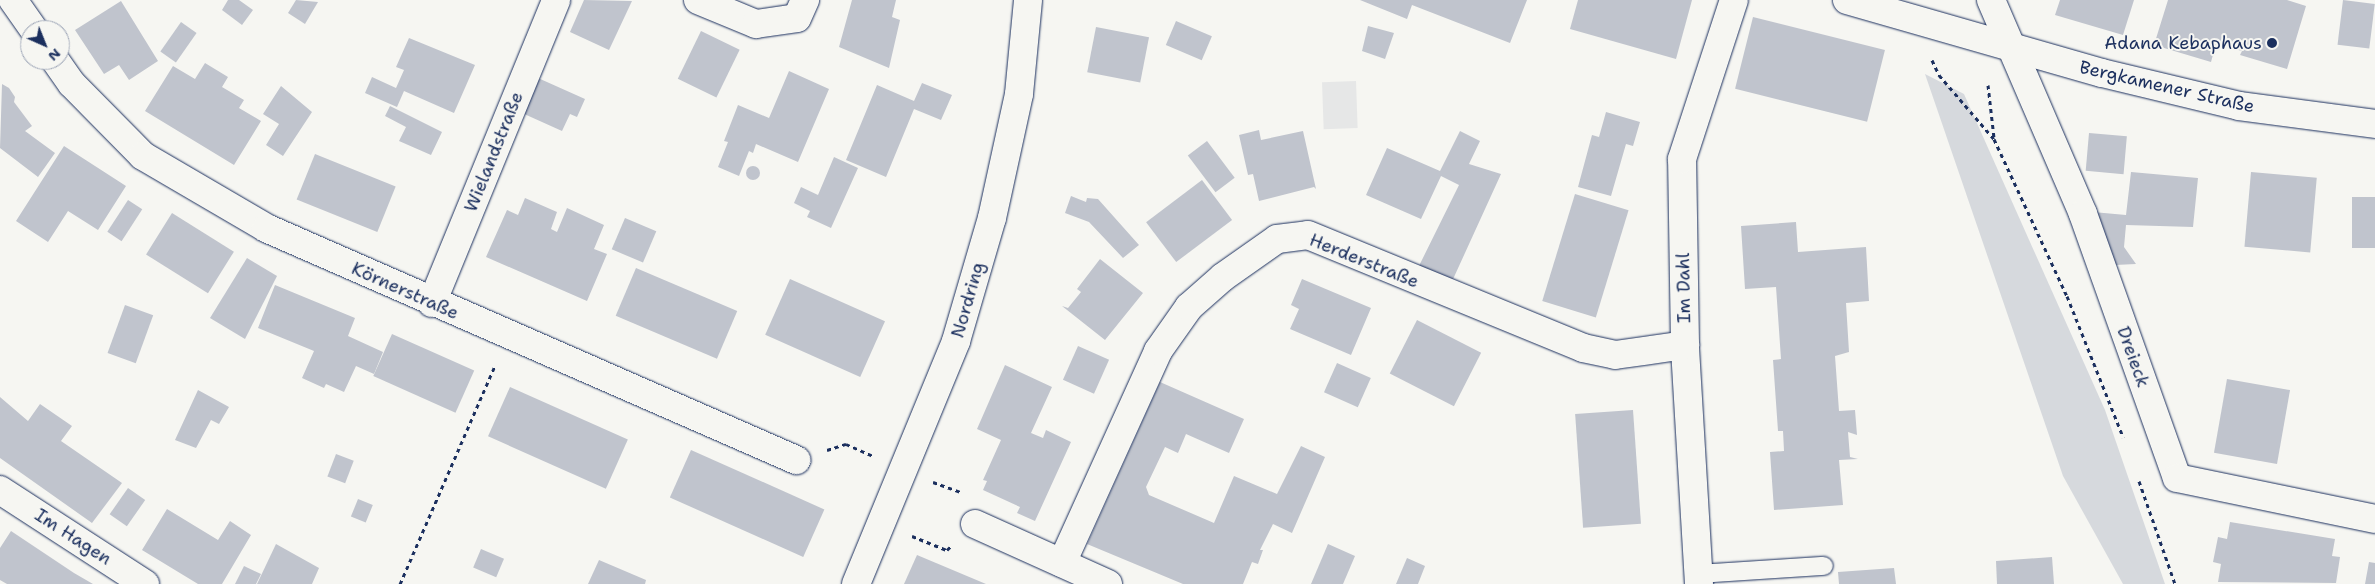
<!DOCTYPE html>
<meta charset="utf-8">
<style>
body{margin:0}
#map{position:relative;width:2375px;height:584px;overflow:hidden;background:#f6f6f2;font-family:"Shantell Sans",sans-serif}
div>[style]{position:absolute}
.built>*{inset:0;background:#e6e7e7;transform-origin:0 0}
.green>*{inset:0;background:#d6d9dd}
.building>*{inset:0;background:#c0c4cd;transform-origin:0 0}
.round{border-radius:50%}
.path>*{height:3px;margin-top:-1.5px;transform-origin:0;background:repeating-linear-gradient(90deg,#1b2f5e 0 4px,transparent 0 8px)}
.roads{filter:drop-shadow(0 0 1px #1b2f5e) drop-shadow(0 0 1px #1b2f5e)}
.service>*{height:18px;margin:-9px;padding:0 9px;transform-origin:9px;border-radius:9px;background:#f6f6f2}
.minor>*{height:28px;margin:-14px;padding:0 14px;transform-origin:14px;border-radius:14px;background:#f6f6f2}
.tertiary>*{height:28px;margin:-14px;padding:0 14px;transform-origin:14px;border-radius:14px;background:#f6f6f2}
.primary>*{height:28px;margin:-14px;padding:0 14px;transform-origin:14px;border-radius:14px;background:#f6f6f2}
.dots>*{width:14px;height:14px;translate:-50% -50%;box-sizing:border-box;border:2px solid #f6f6f2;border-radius:50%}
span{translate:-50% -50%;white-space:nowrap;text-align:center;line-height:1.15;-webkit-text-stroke:4px #f6f6f2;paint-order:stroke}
.poi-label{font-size:18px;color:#1b2f5e}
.right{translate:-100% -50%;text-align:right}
.street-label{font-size:18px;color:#1b2f5e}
.north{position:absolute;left:20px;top:20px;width:50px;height:50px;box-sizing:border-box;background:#f6f6f2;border:1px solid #9ea6b7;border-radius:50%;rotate:136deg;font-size:14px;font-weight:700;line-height:20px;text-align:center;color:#1b2f5e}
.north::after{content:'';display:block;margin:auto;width:18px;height:22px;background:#1b2f5e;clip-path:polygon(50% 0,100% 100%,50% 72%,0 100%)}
</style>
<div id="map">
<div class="built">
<div style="left:1356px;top:81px;width:47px;height:34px;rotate:88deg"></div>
</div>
<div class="green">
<div style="clip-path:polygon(1925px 74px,1964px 94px,2105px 410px,2165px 584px,2123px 584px,2063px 476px)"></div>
</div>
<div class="building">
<div style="clip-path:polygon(228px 0,239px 0,253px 10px,242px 25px,222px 10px)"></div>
<div style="clip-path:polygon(296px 0,318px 2px,305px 24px,288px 13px)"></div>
<div style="clip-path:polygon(584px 0,632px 1px,609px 50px,570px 32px)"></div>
<div style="clip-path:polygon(852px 0,896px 0,892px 17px,900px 20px,889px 68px,839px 47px)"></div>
<div style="clip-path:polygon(1360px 0,1527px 0,1510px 43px,1412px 5px,1407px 19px)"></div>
<div style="clip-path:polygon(1578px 0,1692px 0,1676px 59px,1570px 29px)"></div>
<div style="clip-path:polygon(2060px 0,2134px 0,2123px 35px,2055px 15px)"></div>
<div style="clip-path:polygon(2168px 0,2287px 0,2306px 6px,2287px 69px,2240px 55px,2242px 51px,2216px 44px,2211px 62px,2154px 45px)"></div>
<div style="left:2343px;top:0;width:32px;height:45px;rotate:7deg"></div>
<div style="clip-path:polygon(121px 1px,158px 61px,129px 80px,119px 65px,104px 74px,75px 30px)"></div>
<div style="left:1753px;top:17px;width:136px;height:74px;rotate:14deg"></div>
<div style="left:1176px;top:21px;width:39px;height:26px;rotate:23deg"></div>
<div style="left:181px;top:22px;width:19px;height:36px;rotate:35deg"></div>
<div style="clip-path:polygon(1368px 26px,1394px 33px,1385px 59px,1362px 51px)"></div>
<div style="left:1096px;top:27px;width:54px;height:46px;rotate:11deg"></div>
<div style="left:701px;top:31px;width:43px;height:53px;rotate:26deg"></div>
<div style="clip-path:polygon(409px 38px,475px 65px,454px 113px,404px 91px,397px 107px,365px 93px,372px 77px,396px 88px,404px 70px,396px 67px)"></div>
<div style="clip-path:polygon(205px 63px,228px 77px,222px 87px,244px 100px,239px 108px,261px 121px,234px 165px,145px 111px,173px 66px,195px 79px)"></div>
<div style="clip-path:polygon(789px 71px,829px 89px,798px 162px,756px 144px,753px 153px,749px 151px,739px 176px,718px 167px,728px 142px,724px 141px,738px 105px,769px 118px)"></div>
<div style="clip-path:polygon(538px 78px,585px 99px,577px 117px,570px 114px,562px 131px,522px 113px)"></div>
<div style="clip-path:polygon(922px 83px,952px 95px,941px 120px,914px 109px,886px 177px,846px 160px,877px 85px,914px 101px)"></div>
<div style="clip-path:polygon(2px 84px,9px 88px,15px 97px,14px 102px,32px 126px,25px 131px,55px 153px,38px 177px,0 148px)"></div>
<div style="clip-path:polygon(281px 86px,312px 112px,283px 156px,266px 145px,279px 124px,263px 114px)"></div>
<div style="clip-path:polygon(390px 106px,442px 132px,431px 155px,399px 141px,406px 127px,385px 116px)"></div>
<div style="clip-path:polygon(1606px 112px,1640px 122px,1633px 146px,1626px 144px,1611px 196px,1578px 187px,1592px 135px,1599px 137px)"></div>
<div style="clip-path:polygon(1259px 130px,1261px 140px,1303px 131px,1316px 189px,1314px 187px,1259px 201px,1253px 174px,1248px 175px,1239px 135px)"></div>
<div style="clip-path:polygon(1460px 131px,1480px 141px,1469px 164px,1501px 174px,1449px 288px,1415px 274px,1459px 185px,1441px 176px,1421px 219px,1366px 195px,1387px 148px,1440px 171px)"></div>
<div style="left:2089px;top:133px;width:38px;height:38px;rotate:5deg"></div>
<div style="left:1207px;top:141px;width:46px;height:24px;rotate:53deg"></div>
<div style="clip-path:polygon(64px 146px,126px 186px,98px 230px,68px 211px,48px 242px,16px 221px)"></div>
<div style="left:315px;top:154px;width:87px;height:49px;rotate:22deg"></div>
<div style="clip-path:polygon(834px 157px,858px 168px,831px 228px,807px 217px,810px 211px,794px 203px,801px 187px,818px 195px)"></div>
<div class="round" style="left:746px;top:166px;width:14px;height:14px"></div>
<div style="clip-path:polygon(2131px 172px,2198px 178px,2193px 227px,2126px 225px,2124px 247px,2136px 264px,2115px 265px,2093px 212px,2126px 215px)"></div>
<div style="left:2251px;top:172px;width:66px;height:75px;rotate:5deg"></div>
<div style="left:1202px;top:180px;width:50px;height:70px;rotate:53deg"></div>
<div style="left:1575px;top:194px;width:56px;height:112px;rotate:17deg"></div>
<div style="clip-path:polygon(1071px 196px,1086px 202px,1087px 198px,1098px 199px,1139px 245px,1123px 258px,1089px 222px,1065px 213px)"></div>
<div style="left:2352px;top:197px;width:23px;height:51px"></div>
<div style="clip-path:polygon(525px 198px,557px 212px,551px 229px,557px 232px,567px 208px,604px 225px,594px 249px,607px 254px,587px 301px,486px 257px,507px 210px,518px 215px)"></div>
<div style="left:128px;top:200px;width:17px;height:38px;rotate:33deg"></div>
<div style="left:172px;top:213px;width:73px;height:49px;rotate:32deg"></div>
<div style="left:625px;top:218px;width:34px;height:34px;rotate:23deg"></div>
<div style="clip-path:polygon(1796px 222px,1798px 252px,1866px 247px,1869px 301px,1846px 303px,1849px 352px,1835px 356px,1839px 411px,1855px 410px,1857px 435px,1848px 432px,1850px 457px,1858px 459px,1839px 460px,1843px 505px,1774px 510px,1770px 452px,1784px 451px,1783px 431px,1778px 431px,1773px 360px,1781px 359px,1776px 287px,1745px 289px,1741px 226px)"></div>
<div style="clip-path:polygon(247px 258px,277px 276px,245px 339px,210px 318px)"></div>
<div style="clip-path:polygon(1100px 259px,1143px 293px,1105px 340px,1062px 306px,1068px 308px,1081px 292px,1077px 289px)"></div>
<div style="left:636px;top:268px;width:110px;height:52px;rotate:23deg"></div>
<div style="left:790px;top:279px;width:104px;height:61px;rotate:24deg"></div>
<div style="clip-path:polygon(1302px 279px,1371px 308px,1351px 355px,1290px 329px,1299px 309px,1291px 305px)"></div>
<div style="clip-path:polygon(275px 285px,355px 318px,348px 336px,383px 352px,374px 374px,356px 366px,344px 392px,326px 384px,324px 388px,302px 378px,314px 351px,258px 328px)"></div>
<div style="left:125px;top:305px;width:30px;height:51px;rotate:20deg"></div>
<div style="left:1417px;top:320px;width:72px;height:60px;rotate:27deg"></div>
<div style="left:392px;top:334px;width:90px;height:46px;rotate:24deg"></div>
<div style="left:1078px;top:346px;width:34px;height:37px;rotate:24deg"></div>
<div style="left:1337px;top:363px;width:37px;height:32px;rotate:24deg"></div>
<div style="clip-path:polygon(1005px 365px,1052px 387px,1031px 433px,1043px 438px,1046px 430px,1071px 442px,1035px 521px,1017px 513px,1020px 507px,983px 490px,987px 481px,983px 480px,1001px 440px,977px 429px)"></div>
<div style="left:2227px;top:379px;width:64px;height:75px;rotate:10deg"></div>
<div style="clip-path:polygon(1160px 382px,1244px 419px,1229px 453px,1186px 434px,1178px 453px,1165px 447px,1146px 487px,1149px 495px,1214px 523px,1234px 476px,1277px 494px,1301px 446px,1325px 457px,1292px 533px,1273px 524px,1260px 550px,1263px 550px,1258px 564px,1252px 562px,1243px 584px,1183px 584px,1087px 544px)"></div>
<div style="left:510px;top:387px;width:129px;height:54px;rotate:24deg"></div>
<div style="clip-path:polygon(198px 390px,229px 407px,219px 424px,211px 420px,196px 448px,175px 440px)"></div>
<div style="clip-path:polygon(0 397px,28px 421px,40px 404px,72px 426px,61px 441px,122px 483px,92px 523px,0 458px)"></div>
<div style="left:1633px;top:410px;width:114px;height:58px;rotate:86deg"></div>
<div style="left:691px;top:450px;width:146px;height:52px;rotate:24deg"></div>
<div style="left:336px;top:454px;width:19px;height:24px;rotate:21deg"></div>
<div style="left:128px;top:488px;width:21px;height:32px;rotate:35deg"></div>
<div style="left:358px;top:499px;width:16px;height:19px;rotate:22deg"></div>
<div style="clip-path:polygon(167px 509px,218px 540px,230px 521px,251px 535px,222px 584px,198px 584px,142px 550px)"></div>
<div style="clip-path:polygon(2230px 522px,2335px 539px,2332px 556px,2340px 557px,2336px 583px,2218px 582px,2221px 564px,2213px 562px,2218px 537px,2227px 539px)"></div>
<div style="clip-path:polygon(11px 531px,74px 573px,93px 584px,7px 584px,0 580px,0 548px)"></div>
<div style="clip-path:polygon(276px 544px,319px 568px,312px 584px,257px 584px)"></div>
<div style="clip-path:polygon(1328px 544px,1355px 556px,1343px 584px,1311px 584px)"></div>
<div style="left:481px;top:549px;width:25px;height:20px;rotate:23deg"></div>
<div style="clip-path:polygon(917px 555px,986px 584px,904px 584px)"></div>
<div style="clip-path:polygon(2052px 557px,2054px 584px,1997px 584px,1996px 561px)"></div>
<div style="clip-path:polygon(1407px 558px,1425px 566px,1418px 584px,1396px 584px)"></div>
<div style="clip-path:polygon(599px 560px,646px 580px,645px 584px,588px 584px)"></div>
<div style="clip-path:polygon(2369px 562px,2375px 563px,2375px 584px,2365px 584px)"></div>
<div style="clip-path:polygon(244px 566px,261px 574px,256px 584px,235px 584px)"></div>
<div style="clip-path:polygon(1894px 568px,1896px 584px,1839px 584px,1838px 572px)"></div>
</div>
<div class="path">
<div style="left:1932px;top:60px;width:17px;rotate:65deg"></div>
<div style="left:1939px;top:75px;width:84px;rotate:49.3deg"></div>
<div style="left:1994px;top:139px;width:173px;rotate:65.1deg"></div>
<div style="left:2067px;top:296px;width:152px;rotate:68.3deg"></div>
<div style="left:1988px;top:85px;width:53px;rotate:83.5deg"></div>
<div style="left:827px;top:450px;width:20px;rotate:-18deg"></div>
<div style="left:846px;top:444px;width:30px;rotate:24deg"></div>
<div style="left:2139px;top:481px;width:109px;rotate:70.7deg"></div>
<div style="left:933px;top:482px;width:29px;rotate:20deg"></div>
<div style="left:912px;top:536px;width:38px;rotate:22deg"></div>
<div style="left:947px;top:550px;width:6px;rotate:-45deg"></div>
<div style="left:400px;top:584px;width:238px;rotate:-66.5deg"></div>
</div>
<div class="roads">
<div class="service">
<div style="left:1699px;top:574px;width:125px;rotate:-3.7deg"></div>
</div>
<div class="minor">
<div style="left:13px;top:0;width:37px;rotate:55deg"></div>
<div style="left:698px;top:0;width:63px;rotate:22.5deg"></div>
<div style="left:756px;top:24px;width:41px;rotate:-8.3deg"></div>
<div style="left:797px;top:18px;width:20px;rotate:-66deg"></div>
<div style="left:1991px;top:0;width:233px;rotate:66.7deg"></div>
<div style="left:2083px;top:214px;width:280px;rotate:70.4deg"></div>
<div style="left:2177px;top:478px;width:202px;rotate:11.7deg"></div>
<div style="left:55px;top:60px;width:29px;rotate:55deg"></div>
<div style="left:72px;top:84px;width:101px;rotate:45.4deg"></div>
<div style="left:143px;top:156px;width:143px;rotate:30.3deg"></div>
<div style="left:266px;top:228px;width:579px;rotate:23.64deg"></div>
<div style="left:432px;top:303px;width:327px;rotate:-67.7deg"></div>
<div style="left:0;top:490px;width:173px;rotate:33deg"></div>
<div style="left:975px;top:524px;width:146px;rotate:24.3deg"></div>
<div style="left:1062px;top:563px;width:233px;rotate:-65.6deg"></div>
<div style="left:1158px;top:351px;width:54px;rotate:-54.8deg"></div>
<div style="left:1189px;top:307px;width:45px;rotate:-41.4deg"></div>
<div style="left:1223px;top:277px;width:66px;rotate:-35.1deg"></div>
<div style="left:1277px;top:239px;width:31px;rotate:-7deg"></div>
<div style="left:1308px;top:235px;width:297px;rotate:22.3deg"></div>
<div style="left:1583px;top:348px;width:33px;rotate:12deg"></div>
<div style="left:1615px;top:355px;width:71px;rotate:-8.1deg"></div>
<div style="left:1699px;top:584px;width:239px;rotate:-93.4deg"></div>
<div style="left:1685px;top:345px;width:186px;rotate:-90.9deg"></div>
<div style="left:1682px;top:159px;width:167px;rotate:-71.9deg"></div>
</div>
<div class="tertiary">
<div style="left:1847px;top:0;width:265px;rotate:16deg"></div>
<div style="left:2102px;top:73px;width:141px;rotate:13.5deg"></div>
<div style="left:2239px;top:106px;width:137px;rotate:7.5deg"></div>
</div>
<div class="primary">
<div style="left:856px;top:584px;width:263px;rotate:-67.6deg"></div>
<div style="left:956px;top:341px;width:128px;rotate:-73.7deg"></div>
<div style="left:992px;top:218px;width:127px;rotate:-77.7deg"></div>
<div style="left:1019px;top:94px;width:94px;rotate:-84.5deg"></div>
</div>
</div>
<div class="dots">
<div style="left:2272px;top:43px;background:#1b2f5e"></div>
</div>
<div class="poi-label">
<span class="right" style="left:2262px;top:43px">Adana Kebaphaus</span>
</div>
<div class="street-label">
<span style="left:2167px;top:87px;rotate:13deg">Bergkamener Straße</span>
<span style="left:494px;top:152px;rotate:-68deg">Wielandstraße</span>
<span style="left:1364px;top:261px;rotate:22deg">Herderstraße</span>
<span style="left:1684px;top:288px;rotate:-91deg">Im Dahl</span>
<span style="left:405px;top:291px;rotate:24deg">Körnerstraße</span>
<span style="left:968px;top:300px;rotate:-74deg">Nordring</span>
<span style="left:2133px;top:357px;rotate:70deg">Dreieck</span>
<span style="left:73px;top:537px;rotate:33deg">Im Hagen</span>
</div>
<div class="north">N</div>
</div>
